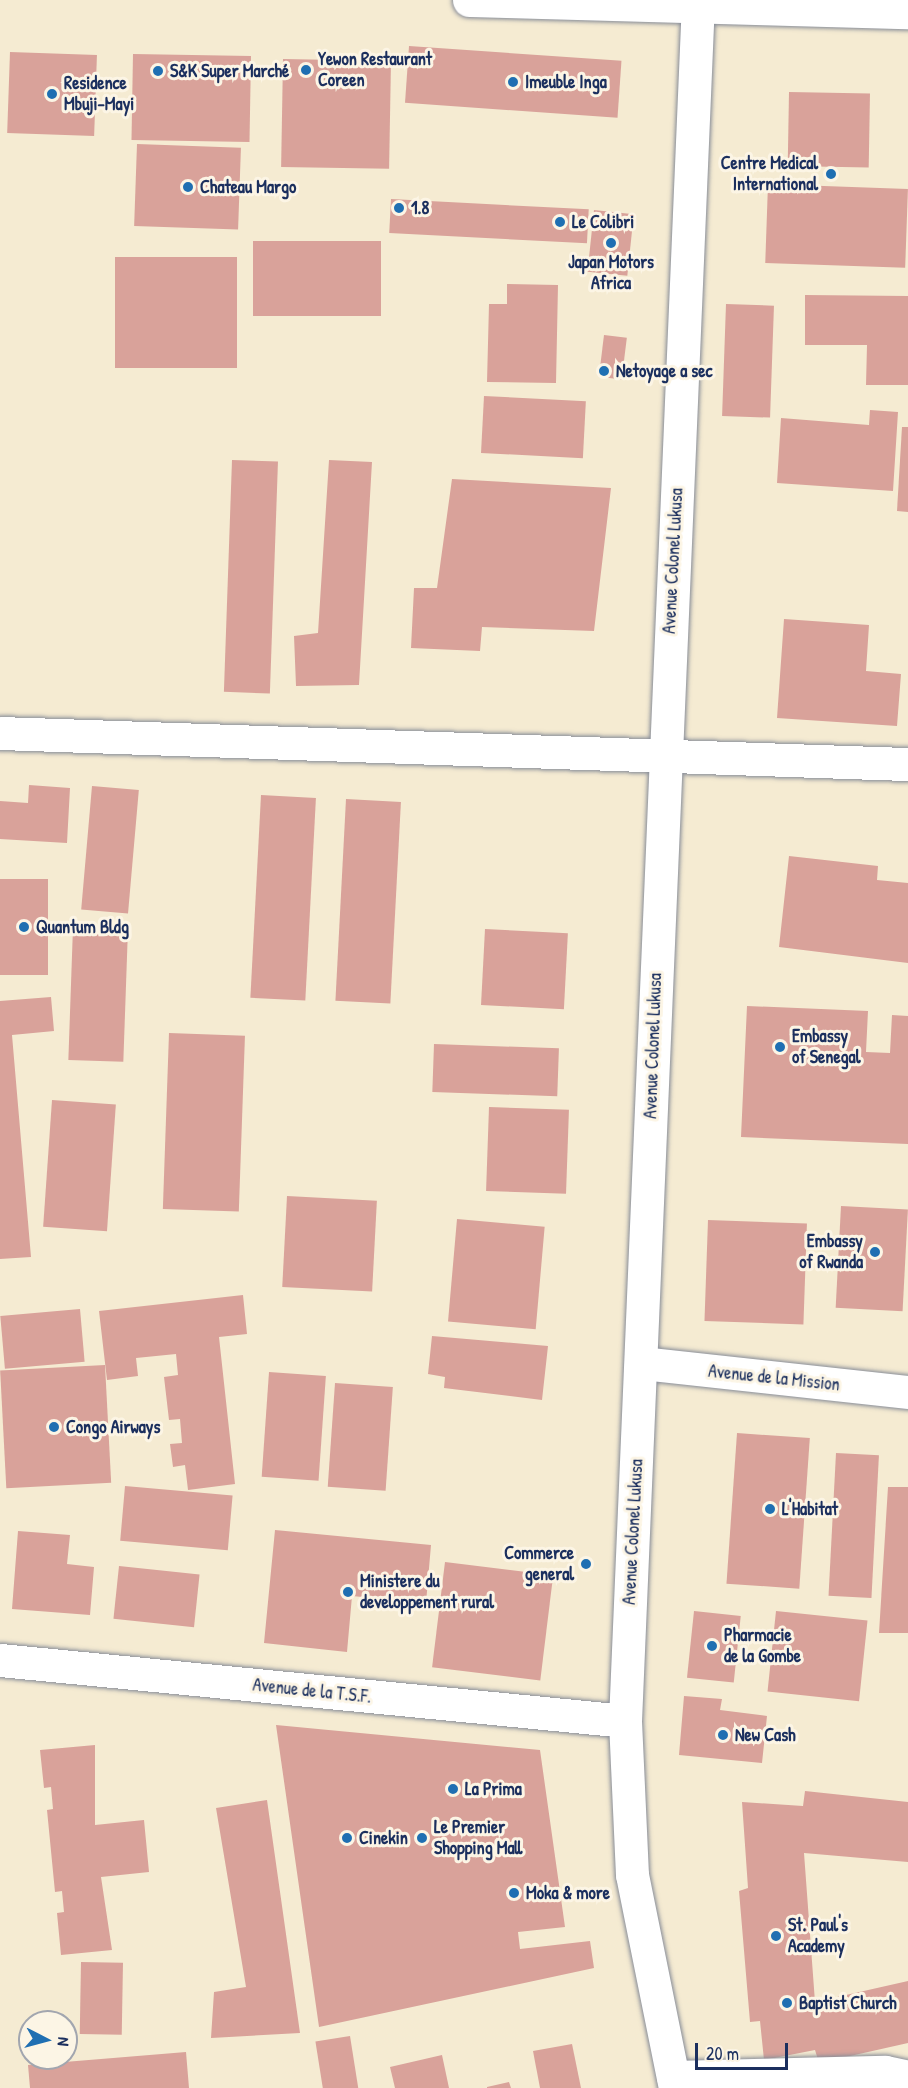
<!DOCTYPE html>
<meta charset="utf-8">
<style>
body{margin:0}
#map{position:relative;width:908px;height:2088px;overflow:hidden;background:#f5ebd2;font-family:"Patrick Hand",sans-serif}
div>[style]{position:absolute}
.building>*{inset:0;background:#d9a29a;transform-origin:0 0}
.roads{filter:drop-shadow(0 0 2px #888d98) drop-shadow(0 0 2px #888d98)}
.minor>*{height:33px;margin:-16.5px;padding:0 16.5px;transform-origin:16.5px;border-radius:16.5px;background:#fff}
.major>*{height:33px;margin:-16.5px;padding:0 16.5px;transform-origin:16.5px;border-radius:16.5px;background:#fff}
.dots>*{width:16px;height:16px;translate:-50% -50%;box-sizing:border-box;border:3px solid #fcf5e5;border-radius:50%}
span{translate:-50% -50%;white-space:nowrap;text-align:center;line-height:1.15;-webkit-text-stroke:6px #fcf5e5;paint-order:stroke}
.poi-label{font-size:18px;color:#1b2f5e;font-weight:700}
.left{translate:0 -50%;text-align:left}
.right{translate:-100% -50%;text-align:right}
.street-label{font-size:18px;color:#1b2f5e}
.north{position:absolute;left:18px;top:2010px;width:60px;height:60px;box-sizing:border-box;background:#fcf5e5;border:2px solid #a2a6af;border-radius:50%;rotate:96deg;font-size:16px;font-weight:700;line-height:24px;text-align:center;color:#1b2f5e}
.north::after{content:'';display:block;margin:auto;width:21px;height:27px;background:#1f6fb2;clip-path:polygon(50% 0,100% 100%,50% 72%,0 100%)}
.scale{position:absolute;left:695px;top:2043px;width:93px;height:27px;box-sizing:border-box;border:3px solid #1b2f5e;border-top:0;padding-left:8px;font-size:18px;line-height:21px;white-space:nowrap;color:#1b2f5e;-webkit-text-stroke:4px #fcf5e5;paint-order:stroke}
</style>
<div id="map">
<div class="building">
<div style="left:409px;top:46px;width:213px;height:57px;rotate:4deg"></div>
<div style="left:10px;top:52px;width:87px;height:81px;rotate:2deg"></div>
<div style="left:133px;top:54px;width:118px;height:86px;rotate:1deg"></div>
<div style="left:283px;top:59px;width:108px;height:108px;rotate:1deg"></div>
<div style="left:789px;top:92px;width:81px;height:74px;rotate:1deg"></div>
<div style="left:137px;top:144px;width:104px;height:82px;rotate:2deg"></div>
<div style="left:768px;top:184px;width:140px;height:79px;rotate:2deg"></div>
<div style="left:391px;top:199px;width:198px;height:34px;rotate:3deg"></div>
<div style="left:594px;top:210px;width:40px;height:62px;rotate:6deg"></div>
<div style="left:253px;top:241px;width:128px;height:75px"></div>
<div style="left:115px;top:257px;width:122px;height:111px"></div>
<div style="clip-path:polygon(507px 284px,558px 285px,556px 383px,487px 382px,489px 304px,507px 304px)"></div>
<div style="clip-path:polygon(805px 295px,908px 296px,908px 385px,866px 385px,867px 345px,805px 345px)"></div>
<div style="left:726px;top:304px;width:48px;height:112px;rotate:2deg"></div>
<div style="left:604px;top:335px;width:23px;height:42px;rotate:7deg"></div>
<div style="left:484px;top:396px;width:102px;height:57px;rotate:3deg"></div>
<div style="clip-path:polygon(870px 410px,898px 412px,893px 491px,777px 483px,781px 418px,869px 425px)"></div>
<div style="clip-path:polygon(902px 427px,908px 427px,908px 512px,897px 511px)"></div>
<div style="left:232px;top:460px;width:46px;height:232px;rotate:2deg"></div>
<div style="clip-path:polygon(329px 460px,372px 462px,359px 685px,296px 686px,294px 636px,318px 633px)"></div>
<div style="clip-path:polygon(452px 479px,611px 488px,594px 631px,482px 627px,480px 651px,411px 648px,414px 588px,437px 588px)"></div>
<div style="clip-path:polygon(784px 619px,869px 625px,866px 671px,901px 674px,897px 726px,777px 718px)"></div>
<div style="clip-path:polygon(29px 785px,70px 788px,67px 843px,0 839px,0 801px,28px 803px)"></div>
<div style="left:92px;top:786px;width:47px;height:124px;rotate:5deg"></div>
<div style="left:261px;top:795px;width:55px;height:203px;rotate:3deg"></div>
<div style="left:346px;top:799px;width:55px;height:202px;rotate:3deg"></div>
<div style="clip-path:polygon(789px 856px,878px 866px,877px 880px,908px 883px,908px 963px,779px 947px)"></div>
<div style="left:0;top:879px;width:48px;height:96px"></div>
<div style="left:73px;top:927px;width:55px;height:133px;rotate:2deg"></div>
<div style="left:485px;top:929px;width:83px;height:76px;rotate:3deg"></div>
<div style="clip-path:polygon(51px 997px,54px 1031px,12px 1035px,31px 1257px,0 1259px,0 1001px)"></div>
<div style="clip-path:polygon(747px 1006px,868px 1011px,866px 1052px,890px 1053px,892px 1015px,908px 1016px,908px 1144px,741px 1137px)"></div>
<div style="left:169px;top:1033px;width:76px;height:176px;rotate:2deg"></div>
<div style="left:434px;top:1044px;width:125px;height:48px;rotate:2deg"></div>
<div style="left:52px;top:1100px;width:64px;height:127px;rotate:4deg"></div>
<div style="left:489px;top:1107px;width:80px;height:84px;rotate:2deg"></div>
<div style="left:287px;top:1196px;width:90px;height:91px;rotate:3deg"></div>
<div style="left:841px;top:1206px;width:67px;height:102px;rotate:3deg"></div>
<div style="left:457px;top:1219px;width:88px;height:103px;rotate:5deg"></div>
<div style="left:708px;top:1220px;width:99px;height:101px;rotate:2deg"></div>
<div style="clip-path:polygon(243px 1295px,247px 1334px,219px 1337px,235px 1484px,188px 1490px,185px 1465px,173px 1467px,170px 1444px,182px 1443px,180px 1419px,169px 1420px,164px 1377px,178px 1375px,176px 1354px,136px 1358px,138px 1376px,107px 1380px,99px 1311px)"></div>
<div style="left:80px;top:1309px;width:53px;height:80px;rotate:85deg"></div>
<div style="clip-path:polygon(432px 1336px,548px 1346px,542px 1400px,444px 1388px,445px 1377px,428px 1374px)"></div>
<div style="left:105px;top:1365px;width:118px;height:105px;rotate:87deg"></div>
<div style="left:269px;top:1372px;width:57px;height:105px;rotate:4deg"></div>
<div style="left:335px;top:1383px;width:58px;height:104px;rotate:4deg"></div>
<div style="left:737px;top:1433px;width:73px;height:151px;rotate:4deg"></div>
<div style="left:836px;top:1453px;width:43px;height:143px;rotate:3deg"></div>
<div style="left:125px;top:1486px;width:108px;height:55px;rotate:5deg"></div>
<div style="clip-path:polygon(888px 1487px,908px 1487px,908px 1633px,879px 1633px)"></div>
<div style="clip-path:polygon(275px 1530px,431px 1545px,426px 1603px,352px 1596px,347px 1652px,264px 1643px)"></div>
<div style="clip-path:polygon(18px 1531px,70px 1535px,67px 1564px,94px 1567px,90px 1615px,12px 1609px)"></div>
<div style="left:445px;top:1562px;width:109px;height:106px;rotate:7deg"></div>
<div style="left:119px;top:1566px;width:81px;height:53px;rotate:6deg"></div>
<div style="left:694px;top:1611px;width:47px;height:67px;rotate:6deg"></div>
<div style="left:776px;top:1611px;width:92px;height:81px;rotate:6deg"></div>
<div style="clip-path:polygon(684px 1696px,722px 1699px,720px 1710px,767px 1716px,762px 1763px,679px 1755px)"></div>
<div style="clip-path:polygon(276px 1725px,540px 1750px,565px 1927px,518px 1932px,520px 1949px,590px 1941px,594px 1968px,319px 2027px)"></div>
<div style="clip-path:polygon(95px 1745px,95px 1825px,144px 1820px,149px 1872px,101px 1877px,112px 1950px,61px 1955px,57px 1913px,64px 1912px,62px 1891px,55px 1892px,47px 1810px,53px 1809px,51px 1787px,44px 1788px,40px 1750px)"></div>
<div style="clip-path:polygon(805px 1791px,908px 1802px,908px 1862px,804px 1853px,815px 2002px,908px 1981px,908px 2043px,819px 2063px,815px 2050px,764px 2060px,760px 2021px,750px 2022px,739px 1891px,748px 1888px,742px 1802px,803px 1806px)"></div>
<div style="clip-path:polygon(267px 1800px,300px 2033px,211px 2038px,214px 1992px,246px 1987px,216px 1808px)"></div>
<div style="left:81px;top:1962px;width:42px;height:72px;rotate:1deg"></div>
<div style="left:350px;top:2036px;width:53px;height:35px;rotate:81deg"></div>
<div style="clip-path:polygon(572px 2044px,581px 2088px,540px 2088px,533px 2051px)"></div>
<div style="clip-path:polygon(186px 2052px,189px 2088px,30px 2088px,28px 2065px)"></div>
<div style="clip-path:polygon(442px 2055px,449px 2088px,395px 2088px,390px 2067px)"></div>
<div style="clip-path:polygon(509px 2082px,511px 2088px,487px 2088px,487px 2087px)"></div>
</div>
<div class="roads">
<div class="minor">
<div style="left:469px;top:0;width:439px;rotate:1.6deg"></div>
<div style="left:0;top:733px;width:909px;rotate:1.96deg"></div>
<div style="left:641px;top:1363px;width:269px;rotate:6.2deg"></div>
<div style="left:0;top:1660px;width:628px;rotate:5.57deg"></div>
<div style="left:673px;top:2077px;width:212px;rotate:-1.4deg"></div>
<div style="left:885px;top:2072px;width:24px;rotate:12deg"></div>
</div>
<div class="major">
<div style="left:675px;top:2088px;width:217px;rotate:-101.4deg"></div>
<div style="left:632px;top:1875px;width:154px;rotate:-92.6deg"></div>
<div style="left:625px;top:1721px;width:1723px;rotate:-87.57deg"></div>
</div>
</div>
<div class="dots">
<div style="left:306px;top:70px;background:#1f6fb2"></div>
<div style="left:158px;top:71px;background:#1f6fb2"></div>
<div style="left:513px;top:82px;background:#1f6fb2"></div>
<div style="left:52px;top:94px;background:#1f6fb2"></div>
<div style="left:831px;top:174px;background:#1f6fb2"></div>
<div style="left:188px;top:187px;background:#1f6fb2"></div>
<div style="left:399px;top:208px;background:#1f6fb2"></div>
<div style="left:560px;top:222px;background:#1f6fb2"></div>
<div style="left:611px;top:243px;background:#1f6fb2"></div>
<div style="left:604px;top:371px;background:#1f6fb2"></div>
<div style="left:24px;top:927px;background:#1f6fb2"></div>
<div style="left:780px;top:1047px;background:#1f6fb2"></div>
<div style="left:875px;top:1252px;background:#1f6fb2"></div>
<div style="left:54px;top:1427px;background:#1f6fb2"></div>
<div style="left:770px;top:1509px;background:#1f6fb2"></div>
<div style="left:586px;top:1564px;background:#1f6fb2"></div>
<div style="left:348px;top:1592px;background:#1f6fb2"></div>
<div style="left:712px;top:1646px;background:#1f6fb2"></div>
<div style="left:723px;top:1735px;background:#1f6fb2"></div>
<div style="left:453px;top:1789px;background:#1f6fb2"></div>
<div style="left:347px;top:1838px;background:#1f6fb2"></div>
<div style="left:422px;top:1838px;background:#1f6fb2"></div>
<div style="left:514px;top:1893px;background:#1f6fb2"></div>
<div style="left:776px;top:1936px;background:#1f6fb2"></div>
<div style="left:787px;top:2003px;background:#1f6fb2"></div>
</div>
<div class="poi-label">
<span class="left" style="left:318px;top:70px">Yewon Restaurant<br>Coreen</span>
<span class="left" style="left:170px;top:71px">S&amp;K Super Marché</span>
<span class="left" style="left:525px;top:82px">Imeuble Inga</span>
<span class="left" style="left:64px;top:94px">Residence<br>Mbuji-Mayi</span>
<span class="right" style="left:818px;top:174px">Centre Medical<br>International</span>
<span class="left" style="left:200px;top:187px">Chateau Margo</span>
<span class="left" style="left:411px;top:208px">1.8</span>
<span class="left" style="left:572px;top:222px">Le Colibri</span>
<span style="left:611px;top:273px">Japan Motors<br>Africa</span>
<span class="left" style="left:616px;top:371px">Netoyage a sec</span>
<span class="left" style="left:36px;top:927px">Quantum Bldg</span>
<span class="left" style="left:792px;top:1047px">Embassy<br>of Senegal</span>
<span class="right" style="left:863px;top:1252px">Embassy<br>of Rwanda</span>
<span class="left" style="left:66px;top:1427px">Congo Airways</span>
<span class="left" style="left:782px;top:1509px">L'Habitat</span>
<span class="right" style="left:574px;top:1564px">Commerce<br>general</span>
<span class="left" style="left:360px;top:1592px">Ministere du<br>developpement rural</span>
<span class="left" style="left:724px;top:1646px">Pharmacie<br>de la Gombe</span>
<span class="left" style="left:735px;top:1735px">New Cash</span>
<span class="left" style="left:465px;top:1789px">La Prima</span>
<span class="left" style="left:434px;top:1838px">Le Premier<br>Shopping Mall</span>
<span class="left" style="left:359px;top:1838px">Cinekin</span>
<span class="left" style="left:526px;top:1893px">Moka &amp; more</span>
<span class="left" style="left:788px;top:1936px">St. Paul's<br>Academy</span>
<span class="left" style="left:799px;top:2003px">Baptist Church</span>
</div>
<div class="street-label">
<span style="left:673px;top:561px;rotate:-87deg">Avenue Colonel Lukusa</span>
<span style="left:653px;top:1046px;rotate:-88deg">Avenue Colonel Lukusa</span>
<span style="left:774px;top:1378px;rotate:6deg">Avenue de la Mission</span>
<span style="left:633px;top:1532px;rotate:-87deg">Avenue Colonel Lukusa</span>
<span style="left:312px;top:1691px;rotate:6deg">Avenue de la T.S.F.</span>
</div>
<div class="north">N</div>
<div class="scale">20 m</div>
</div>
